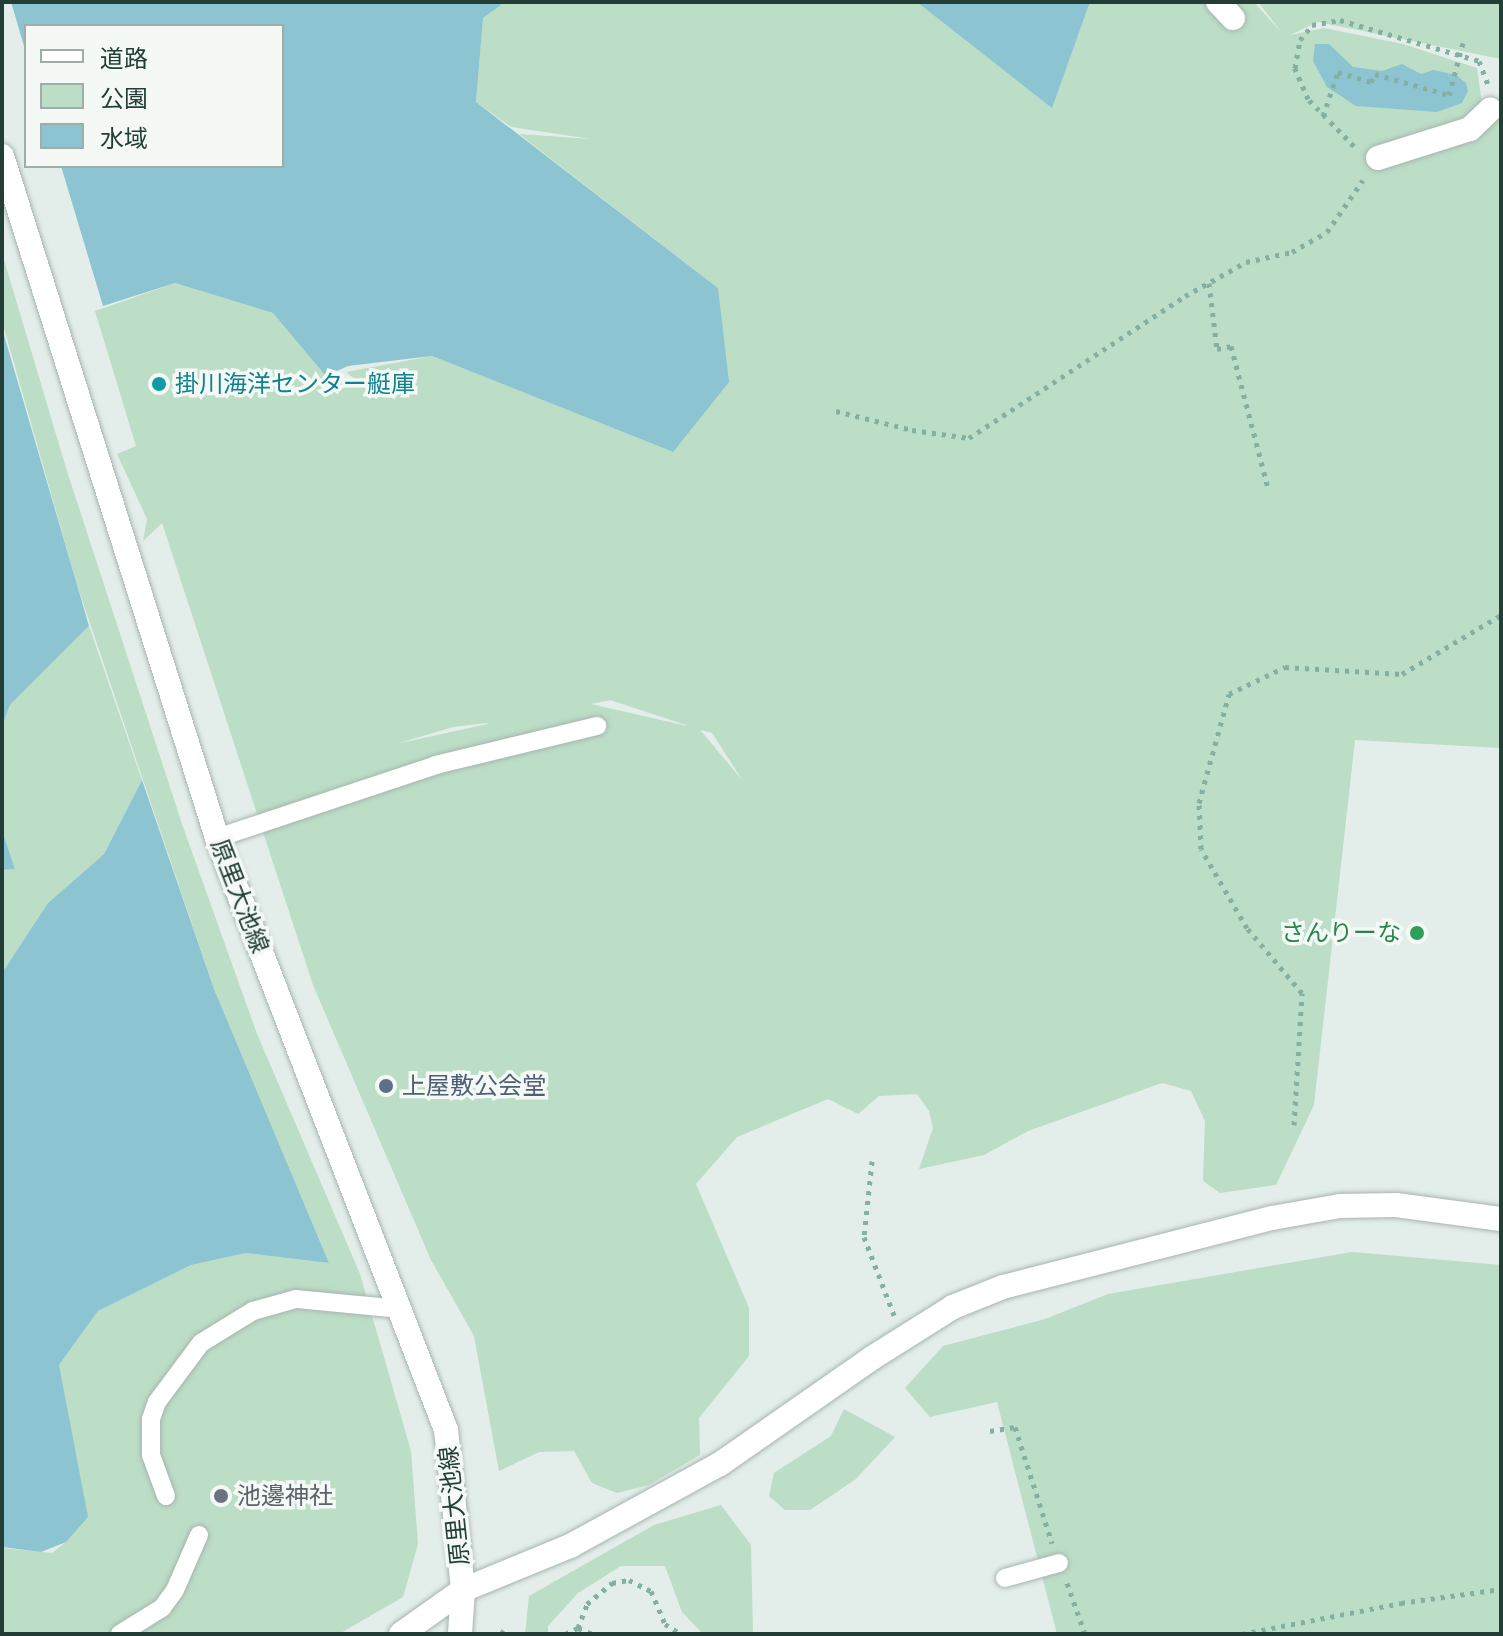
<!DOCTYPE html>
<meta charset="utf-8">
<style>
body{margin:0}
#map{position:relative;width:1503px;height:1636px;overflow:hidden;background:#e3ede9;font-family:"Archivo Narrow","Noto Sans JP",sans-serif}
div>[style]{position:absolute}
.green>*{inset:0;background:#bcddc6}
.water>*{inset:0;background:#8cc4d1}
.path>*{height:5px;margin-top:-2.5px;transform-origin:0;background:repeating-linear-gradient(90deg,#84b0a3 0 4px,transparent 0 10px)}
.roads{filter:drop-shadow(0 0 2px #a6b5b0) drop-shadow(0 0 2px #a6b5b0)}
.service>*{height:18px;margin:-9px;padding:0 9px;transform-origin:9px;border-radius:9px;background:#fff}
.pedestrian>*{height:24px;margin:-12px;padding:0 12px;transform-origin:12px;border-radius:12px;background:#fff}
.minor>*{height:24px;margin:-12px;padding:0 12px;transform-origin:12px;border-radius:12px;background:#fff}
.secondary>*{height:24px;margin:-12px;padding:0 12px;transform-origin:12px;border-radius:12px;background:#fff}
.path-bridge>*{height:5px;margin-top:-2.5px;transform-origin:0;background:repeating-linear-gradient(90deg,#84b0a3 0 4px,transparent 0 10px)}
.dots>*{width:22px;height:22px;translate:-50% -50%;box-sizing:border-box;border:4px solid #f4f9f6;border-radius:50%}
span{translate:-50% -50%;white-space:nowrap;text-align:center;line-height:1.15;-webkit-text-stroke:7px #f4f9f6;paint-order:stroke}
.culture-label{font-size:24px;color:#0d838f}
.left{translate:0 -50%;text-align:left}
.street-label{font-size:24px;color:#233e37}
.leisure-label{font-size:24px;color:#27864d}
.right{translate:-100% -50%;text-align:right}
.service-label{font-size:24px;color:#4e5e75}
.worship-label{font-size:24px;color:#5b616d}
.frame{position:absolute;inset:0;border:4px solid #233e37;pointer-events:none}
.legend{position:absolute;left:24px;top:24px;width:260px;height:144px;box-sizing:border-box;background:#f4f9f6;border:2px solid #a0aeaa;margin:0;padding:10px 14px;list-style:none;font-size:24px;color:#233e37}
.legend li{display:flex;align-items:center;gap:16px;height:40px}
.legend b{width:40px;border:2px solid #a0aeaa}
</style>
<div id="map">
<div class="green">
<div style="clip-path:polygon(evenodd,505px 2px,920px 2px,1052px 107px,1090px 2px,1254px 2px,1282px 33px,1258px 2px,1501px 2px,1501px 59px,1318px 22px,1290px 35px,1324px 28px,1403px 44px,1477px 68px,1482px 104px,1458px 124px,1501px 116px,1501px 748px,1355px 740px,1314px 1105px,1276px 1185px,1220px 1193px,1203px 1181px,1205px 1121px,1191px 1091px,1162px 1083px,1028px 1131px,984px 1155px,919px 1169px,933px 1128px,929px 1111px,917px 1094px,879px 1096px,858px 1114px,828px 1099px,737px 1137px,696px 1184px,749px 1308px,749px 1356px,699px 1418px,700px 1455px,649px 1485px,617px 1493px,592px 1483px,574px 1451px,539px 1452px,499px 1471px,474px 1336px,431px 1260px,313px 985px,162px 523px,143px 541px,147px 519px,117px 454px,136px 446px,95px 311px,175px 283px,273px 313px,336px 378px,397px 391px,356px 380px,346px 372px,432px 356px,673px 452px,718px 288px,519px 134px,591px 139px,511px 127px,476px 102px,483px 17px,505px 2px,610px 700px,686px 725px,687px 726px,591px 704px,610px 700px,505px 2px,487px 723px,488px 724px,396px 744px,453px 727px,487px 723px,505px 2px,701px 730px,712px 733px,743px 781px,701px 731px,701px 730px)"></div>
<div style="clip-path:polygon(2px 253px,66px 468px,182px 824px,257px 1034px,360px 1274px,411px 1451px,418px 1544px,403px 1597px,339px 1634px,2px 1634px,2px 1548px,52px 1553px,66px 1542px,68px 1426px,59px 1365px,98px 1311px,191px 1265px,246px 1253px,329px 1263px,214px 989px,77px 585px,2px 321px)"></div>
<div style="clip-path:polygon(89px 626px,142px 780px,104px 854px,48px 903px,2px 973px,2px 870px,15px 869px,2px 830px,2px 726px,10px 705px)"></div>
<div style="clip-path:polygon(1352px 1252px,1501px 1265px,1501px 1634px,1057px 1634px,997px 1402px,930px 1417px,905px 1388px,943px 1346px,1045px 1319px,1108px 1294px)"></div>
<div style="clip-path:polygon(844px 1409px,895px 1437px,856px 1479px,810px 1510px,785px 1510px,769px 1496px,774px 1473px,831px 1436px)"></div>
<div style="clip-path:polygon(721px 1505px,751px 1545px,753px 1634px,703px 1634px,682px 1612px,665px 1566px,621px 1566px,578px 1593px,548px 1626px,548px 1634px,525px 1634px,529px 1596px,654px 1525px)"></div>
</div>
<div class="water">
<div style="clip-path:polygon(11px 2px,505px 2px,483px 18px,476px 102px,718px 288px,729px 382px,673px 452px,432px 356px,348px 366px,326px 376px,273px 313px,175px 283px,103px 306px,61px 166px,282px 166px,282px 26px,26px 26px,26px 53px)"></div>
<div style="clip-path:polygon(917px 2px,1090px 2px,1052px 108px)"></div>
<div style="clip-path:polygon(1315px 44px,1329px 44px,1353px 67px,1382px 71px,1402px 64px,1421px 74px,1433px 70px,1456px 75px,1466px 83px,1468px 91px,1462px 103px,1437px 112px,1356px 106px,1327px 87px,1313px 61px)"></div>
<div style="clip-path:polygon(2px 328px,89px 626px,10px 705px,2px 726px)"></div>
<div style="clip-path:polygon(142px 780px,214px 989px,329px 1263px,246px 1253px,191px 1265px,98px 1311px,59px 1365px,88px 1517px,66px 1542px,41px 1552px,2px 1547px,2px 973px,48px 903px,104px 854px)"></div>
<div style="clip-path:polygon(2px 830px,15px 869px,2px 870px)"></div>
</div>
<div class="path">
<div style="left:1354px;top:146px;width:66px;rotate:-134.4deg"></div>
<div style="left:1308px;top:99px;width:34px;rotate:-113deg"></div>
<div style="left:1295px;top:68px;width:28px;rotate:-80deg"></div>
<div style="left:1300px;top:40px;width:19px;rotate:-51deg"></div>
<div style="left:1312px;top:25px;width:28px;rotate:-10deg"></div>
<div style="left:1340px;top:20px;width:145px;rotate:16.4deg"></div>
<div style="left:1479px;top:61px;width:25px;rotate:69deg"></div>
<div style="left:1209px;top:283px;width:66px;rotate:83.1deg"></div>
<div style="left:1217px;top:349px;width:14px;rotate:-12deg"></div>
<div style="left:1231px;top:346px;width:147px;rotate:75.4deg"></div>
<div style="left:836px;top:411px;width:78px;rotate:14deg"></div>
<div style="left:912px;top:430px;width:58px;rotate:8deg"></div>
<div style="left:969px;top:438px;width:258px;rotate:-33.3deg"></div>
<div style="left:1185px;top:296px;width:70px;rotate:-29.1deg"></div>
<div style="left:1246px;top:262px;width:47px;rotate:-12.3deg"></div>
<div style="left:1292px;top:252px;width:40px;rotate:-29.7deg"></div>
<div style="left:1327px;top:232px;width:63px;rotate:-55.3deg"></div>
<div style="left:1294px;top:1125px;width:132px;rotate:-86.5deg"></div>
<div style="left:1302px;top:993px;width:85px;rotate:-130.2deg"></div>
<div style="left:1247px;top:928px;width:91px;rotate:-120.2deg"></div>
<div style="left:1201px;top:849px;width:46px;rotate:-92.5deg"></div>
<div style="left:1199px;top:803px;width:113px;rotate:-74.6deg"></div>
<div style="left:1229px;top:694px;width:62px;rotate:-25.7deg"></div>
<div style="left:1285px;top:667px;width:117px;rotate:3.4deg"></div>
<div style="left:1402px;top:674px;width:115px;rotate:-30.8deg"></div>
<div style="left:872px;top:1161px;width:76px;rotate:96deg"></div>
<div style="left:864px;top:1237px;width:84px;rotate:69deg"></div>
<div style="left:990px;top:1431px;width:25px;rotate:-9deg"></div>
<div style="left:1015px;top:1427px;width:122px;rotate:72.3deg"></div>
<div style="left:1067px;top:1583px;width:54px;rotate:70.6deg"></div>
<div style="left:578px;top:1628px;width:16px;rotate:22deg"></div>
<div style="left:500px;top:1631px;width:6px;rotate:31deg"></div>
<div style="left:565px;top:1634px;width:14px;rotate:-25deg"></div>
<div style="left:578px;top:1628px;width:26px;rotate:-69deg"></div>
<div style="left:587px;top:1604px;width:33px;rotate:-40deg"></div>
<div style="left:612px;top:1583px;width:17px;rotate:-10deg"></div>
<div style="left:629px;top:1580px;width:25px;rotate:27deg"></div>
<div style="left:651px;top:1591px;width:36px;rotate:67deg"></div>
<div style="left:665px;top:1624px;width:19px;rotate:32deg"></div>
<div style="left:1242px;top:1634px;width:162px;rotate:-11deg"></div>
<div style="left:1401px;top:1603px;width:101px;rotate:-8deg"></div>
</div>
<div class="roads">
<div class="service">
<div style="left:217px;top:838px;width:231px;rotate:-18.4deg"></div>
<div style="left:436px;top:765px;width:166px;rotate:-13.6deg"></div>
<div style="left:166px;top:1496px;width:44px;rotate:-110.1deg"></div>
<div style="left:151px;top:1455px;width:36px;rotate:-90deg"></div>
<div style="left:151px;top:1419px;width:18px;rotate:-71deg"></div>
<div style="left:157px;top:1402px;width:74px;rotate:-53.3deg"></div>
<div style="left:201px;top:1343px;width:61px;rotate:-31.6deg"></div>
<div style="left:253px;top:1311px;width:45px;rotate:-15.6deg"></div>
<div style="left:296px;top:1299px;width:104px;rotate:5.5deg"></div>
<div style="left:1005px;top:1578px;width:56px;rotate:-15.5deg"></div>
<div style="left:120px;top:1634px;width:49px;rotate:-31.8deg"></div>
<div style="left:162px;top:1608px;width:22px;rotate:-54deg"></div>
<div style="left:175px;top:1590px;width:60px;rotate:-66.4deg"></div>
</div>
<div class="pedestrian">
<div style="left:1378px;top:158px;width:96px;rotate:-17.5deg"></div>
<div style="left:1470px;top:129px;width:28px;rotate:-44deg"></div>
</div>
<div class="minor">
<div style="left:1218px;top:2px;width:22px;rotate:47deg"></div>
<div style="left:401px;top:1634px;width:76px;rotate:-35.4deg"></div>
<div style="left:463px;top:1590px;width:118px;rotate:-22.4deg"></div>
<div style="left:572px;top:1545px;width:169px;rotate:-28.7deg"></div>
<div style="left:720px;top:1464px;width:185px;rotate:-34.9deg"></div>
<div style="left:872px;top:1358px;width:96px;rotate:-32.2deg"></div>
<div style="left:953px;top:1307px;width:54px;rotate:-21.8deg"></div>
<div style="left:1003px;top:1287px;width:278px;rotate:-14.4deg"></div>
<div style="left:1272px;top:1218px;width:69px;rotate:-10deg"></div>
<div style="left:1340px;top:1206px;width:56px;rotate:-1deg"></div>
<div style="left:1396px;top:1205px;width:106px;rotate:7.6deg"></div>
</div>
<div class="secondary">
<div style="left:2px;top:156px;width:715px;rotate:72.5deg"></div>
<div style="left:217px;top:838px;width:635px;rotate:68.85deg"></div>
<div style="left:446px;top:1430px;width:161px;rotate:83.9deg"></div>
<div style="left:463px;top:1590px;width:44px;rotate:93.9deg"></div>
</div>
</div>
<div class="path-bridge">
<div style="left:1323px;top:116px;width:46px;rotate:-71.2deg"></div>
<div style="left:1338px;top:72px;width:34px;rotate:17deg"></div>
<div style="left:1371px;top:82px;width:9px;rotate:-63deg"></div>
<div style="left:1375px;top:74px;width:77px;rotate:15.8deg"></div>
<div style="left:1449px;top:95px;width:54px;rotate:-74.9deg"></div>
</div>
<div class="dots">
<div style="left:159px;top:384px;background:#0f9aa8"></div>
<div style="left:1417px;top:933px;background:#2e9e5b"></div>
<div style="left:386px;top:1086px;background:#5c6f8a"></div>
<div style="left:221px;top:1496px;background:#6b7280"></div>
</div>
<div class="culture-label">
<span class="left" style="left:175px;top:384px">掛川海洋センター艇庫</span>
</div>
<div class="street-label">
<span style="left:240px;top:896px;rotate:69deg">原里大池線</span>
<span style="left:454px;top:1506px;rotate:-96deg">原里大池線</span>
</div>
<div class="leisure-label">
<span class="right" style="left:1401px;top:933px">さんりーな</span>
</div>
<div class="service-label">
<span class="left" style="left:402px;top:1086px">上屋敷公会堂</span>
</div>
<div class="worship-label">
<span class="left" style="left:237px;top:1496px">池邊神社</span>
</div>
<div class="frame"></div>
<ul class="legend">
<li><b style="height:10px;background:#fff"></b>道路</li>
<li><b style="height:22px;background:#bcddc6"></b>公園</li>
<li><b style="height:22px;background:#8cc4d1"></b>水域</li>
</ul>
</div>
